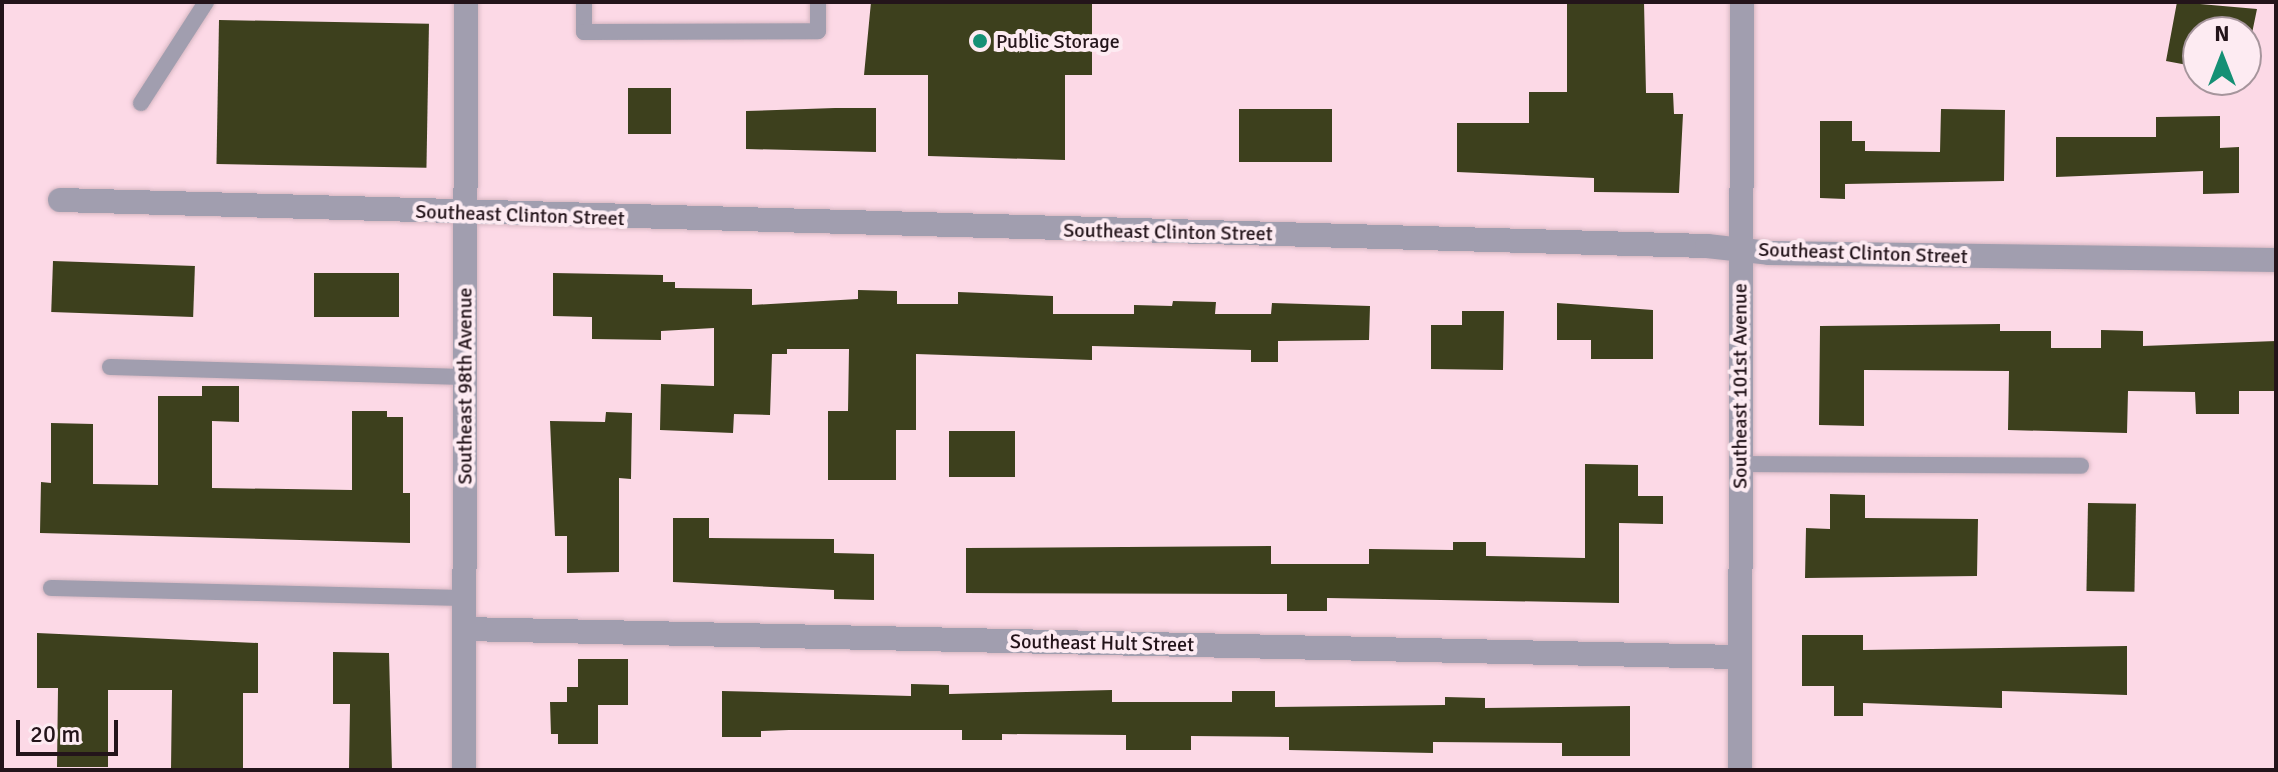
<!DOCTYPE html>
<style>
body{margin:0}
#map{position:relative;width:2278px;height:772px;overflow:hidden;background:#fcd9e6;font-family:Signika,sans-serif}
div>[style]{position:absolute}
.building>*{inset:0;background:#3d401d;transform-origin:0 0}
.roads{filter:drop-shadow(0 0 2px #d5b6c1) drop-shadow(0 0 2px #d5b6c1)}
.lane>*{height:16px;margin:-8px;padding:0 8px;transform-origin:8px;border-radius:8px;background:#a19eaf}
.street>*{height:24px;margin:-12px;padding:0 12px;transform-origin:12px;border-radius:12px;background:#a19eaf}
.dots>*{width:22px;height:22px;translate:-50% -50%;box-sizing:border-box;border:4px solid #fdebf2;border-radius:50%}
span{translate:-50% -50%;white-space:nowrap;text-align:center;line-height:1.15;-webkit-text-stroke:8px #fdebf2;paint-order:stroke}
.poi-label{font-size:20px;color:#23141a}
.left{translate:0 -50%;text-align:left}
.street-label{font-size:20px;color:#23141a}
.frame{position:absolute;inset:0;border:4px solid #23141a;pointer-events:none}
.north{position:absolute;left:2182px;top:16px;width:80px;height:80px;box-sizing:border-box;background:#fdebf2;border:2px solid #a6959c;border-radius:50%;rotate:0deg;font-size:22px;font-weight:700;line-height:32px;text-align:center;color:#23141a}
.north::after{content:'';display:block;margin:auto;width:28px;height:36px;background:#159075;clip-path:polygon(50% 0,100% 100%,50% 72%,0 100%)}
.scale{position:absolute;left:16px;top:720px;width:102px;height:36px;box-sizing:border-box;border:4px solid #23141a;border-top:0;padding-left:10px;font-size:24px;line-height:28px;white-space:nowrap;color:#23141a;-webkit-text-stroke:6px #fdebf2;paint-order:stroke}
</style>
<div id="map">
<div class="building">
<div style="clip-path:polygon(871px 2px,1092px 2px,1092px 75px,1065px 75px,1065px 160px,928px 156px,928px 75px,864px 75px)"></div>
<div style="clip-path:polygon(1567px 2px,1644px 2px,1646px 93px,1673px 93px,1674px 114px,1683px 114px,1679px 193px,1594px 192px,1594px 178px,1457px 172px,1457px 123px,1529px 123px,1529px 92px,1567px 92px)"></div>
<div style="clip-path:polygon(2177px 2px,2257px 9px,2250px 43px,2246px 32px,2198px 32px,2198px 67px,2166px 61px)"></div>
<div style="left:219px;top:20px;width:210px;height:144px;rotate:1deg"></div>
<div style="left:628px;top:88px;width:43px;height:46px"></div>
<div style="clip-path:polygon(835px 108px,876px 108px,876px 152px,746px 149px,746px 111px)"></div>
<div style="left:1239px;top:109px;width:93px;height:53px"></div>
<div style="clip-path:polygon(1941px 109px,2005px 110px,2004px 181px,1845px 184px,1845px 199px,1820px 198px,1820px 121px,1852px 121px,1852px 141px,1865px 141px,1865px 151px,1940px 152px)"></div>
<div style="clip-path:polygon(2220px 116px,2220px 148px,2239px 147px,2239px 193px,2203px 194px,2203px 171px,2056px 177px,2056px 137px,2156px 137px,2156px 117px)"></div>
<div style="left:53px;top:261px;width:142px;height:51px;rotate:2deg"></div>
<div style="left:314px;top:273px;width:85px;height:44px"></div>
<div style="clip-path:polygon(553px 273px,663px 275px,663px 282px,675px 282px,675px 288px,752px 289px,752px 305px,858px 299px,858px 290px,897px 291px,897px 304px,958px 304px,958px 292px,1053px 296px,1053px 314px,1134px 314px,1134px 305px,1172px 306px,1173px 301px,1216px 302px,1215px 314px,1271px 314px,1272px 303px,1370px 306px,1369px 340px,1278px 341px,1278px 362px,1251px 362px,1251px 350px,1092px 346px,1092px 360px,916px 354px,916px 430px,896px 430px,896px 480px,828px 480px,828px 411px,848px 411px,849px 349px,787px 349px,787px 354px,772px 354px,770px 415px,734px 414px,733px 433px,660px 430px,661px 384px,714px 386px,714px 328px,661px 331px,661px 340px,592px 339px,592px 317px,553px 316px)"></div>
<div style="clip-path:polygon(1557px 303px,1653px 310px,1653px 359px,1591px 359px,1591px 340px,1557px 340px)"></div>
<div style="clip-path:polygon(1462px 311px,1504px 311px,1503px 370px,1431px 369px,1431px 325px,1462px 325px)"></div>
<div style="clip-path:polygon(2000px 324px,2000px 331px,2051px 331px,2051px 348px,2101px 348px,2101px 330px,2143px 331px,2143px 346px,2276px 341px,2276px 391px,2239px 391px,2239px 414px,2196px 414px,2195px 392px,2128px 391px,2127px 433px,2008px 430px,2009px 371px,1864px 370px,1864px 426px,1819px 425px,1820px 326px)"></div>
<div style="clip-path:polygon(202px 386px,239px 386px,239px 422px,212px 421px,212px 488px,352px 490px,352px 411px,387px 411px,387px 417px,403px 417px,403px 493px,410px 493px,410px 543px,40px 533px,41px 482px,51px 483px,51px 423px,93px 424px,93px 484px,158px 485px,158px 396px,202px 396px)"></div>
<div style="clip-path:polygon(606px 412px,632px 413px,631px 479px,619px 478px,619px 572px,567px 573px,567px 536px,555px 536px,550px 421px,605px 422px)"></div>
<div style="left:949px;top:431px;width:66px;height:46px"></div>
<div style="clip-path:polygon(1585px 464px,1638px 465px,1638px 496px,1663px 496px,1663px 524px,1619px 523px,1619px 603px,1327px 598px,1327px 611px,1287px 611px,1287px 594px,966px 593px,966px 548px,1271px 546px,1271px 564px,1369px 564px,1369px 549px,1453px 550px,1453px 542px,1486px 542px,1486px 556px,1585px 558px)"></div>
<div style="clip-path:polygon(1830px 494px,1865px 495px,1865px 518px,1978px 519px,1977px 576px,1805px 578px,1806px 528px,1830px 529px)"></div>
<div style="left:2088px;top:503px;width:48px;height:88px;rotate:1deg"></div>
<div style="clip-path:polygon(673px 518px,709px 518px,709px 538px,834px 539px,834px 553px,874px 554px,874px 600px,834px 599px,834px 590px,673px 582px)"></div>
<div style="clip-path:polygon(37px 633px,258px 643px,258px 693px,243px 693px,243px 770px,171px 770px,172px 690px,108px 690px,108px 767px,57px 767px,58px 688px,37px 688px)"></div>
<div style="clip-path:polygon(1802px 635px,1863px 635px,1863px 650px,2127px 646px,2127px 695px,2002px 691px,2002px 708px,1863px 703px,1863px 716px,1834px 716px,1834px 686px,1802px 686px)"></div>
<div style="clip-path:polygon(333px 652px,389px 653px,392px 770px,349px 770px,350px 704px,333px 704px)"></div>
<div style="clip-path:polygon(578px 659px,628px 659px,628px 705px,598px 705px,598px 744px,558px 744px,558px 734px,551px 734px,550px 702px,567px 702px,567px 687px,578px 687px)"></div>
<div style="clip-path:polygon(911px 684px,949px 685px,949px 694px,1112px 690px,1112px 702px,1232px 702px,1232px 691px,1275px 691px,1275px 707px,1445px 705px,1445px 697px,1485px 698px,1485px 708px,1630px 706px,1630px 756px,1562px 756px,1562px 743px,1433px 742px,1433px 753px,1289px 750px,1289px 737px,1191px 736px,1191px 750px,1126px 750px,1126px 735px,1002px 734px,1002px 740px,962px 740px,962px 730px,789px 730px,761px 731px,761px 737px,722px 737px,722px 691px,911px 696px)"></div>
</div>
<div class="roads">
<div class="lane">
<div style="left:584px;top:2px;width:30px;rotate:90deg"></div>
<div style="left:584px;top:32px;width:234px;rotate:-0.2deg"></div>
<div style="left:818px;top:31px;width:29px;rotate:-90deg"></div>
<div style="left:141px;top:103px;width:120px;rotate:-57.2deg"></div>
<div style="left:110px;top:367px;width:355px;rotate:1.6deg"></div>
<div style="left:1740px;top:464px;width:341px;rotate:0.3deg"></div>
<div style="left:51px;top:588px;width:413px;rotate:1.4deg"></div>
</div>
<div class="street">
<div style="left:60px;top:200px;width:1648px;rotate:1.6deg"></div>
<div style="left:1707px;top:246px;width:62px;rotate:6.4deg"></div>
<div style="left:1769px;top:253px;width:507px;rotate:0.79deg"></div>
<div style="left:464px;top:629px;width:1276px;rotate:1.26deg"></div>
<div style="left:464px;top:770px;width:768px;rotate:-89.85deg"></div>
<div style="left:1740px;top:770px;width:768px;rotate:-89.85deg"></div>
</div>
</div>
<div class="dots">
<div style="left:980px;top:41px;background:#159075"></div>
</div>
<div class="poi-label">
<span class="left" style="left:996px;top:41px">Public Storage</span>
</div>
<div class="street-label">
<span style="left:520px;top:215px;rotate:2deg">Southeast Clinton Street</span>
<span style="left:1168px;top:232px;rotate:1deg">Southeast Clinton Street</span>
<span style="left:1863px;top:253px;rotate:2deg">Southeast Clinton Street</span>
<span style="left:465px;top:386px;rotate:-90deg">Southeast 98th Avenue</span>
<span style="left:1740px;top:386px;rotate:-90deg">Southeast 101st Avenue</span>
<span style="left:1102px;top:643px;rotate:1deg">Southeast Hult Street</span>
</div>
<div class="frame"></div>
<div class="north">N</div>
<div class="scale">20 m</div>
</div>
